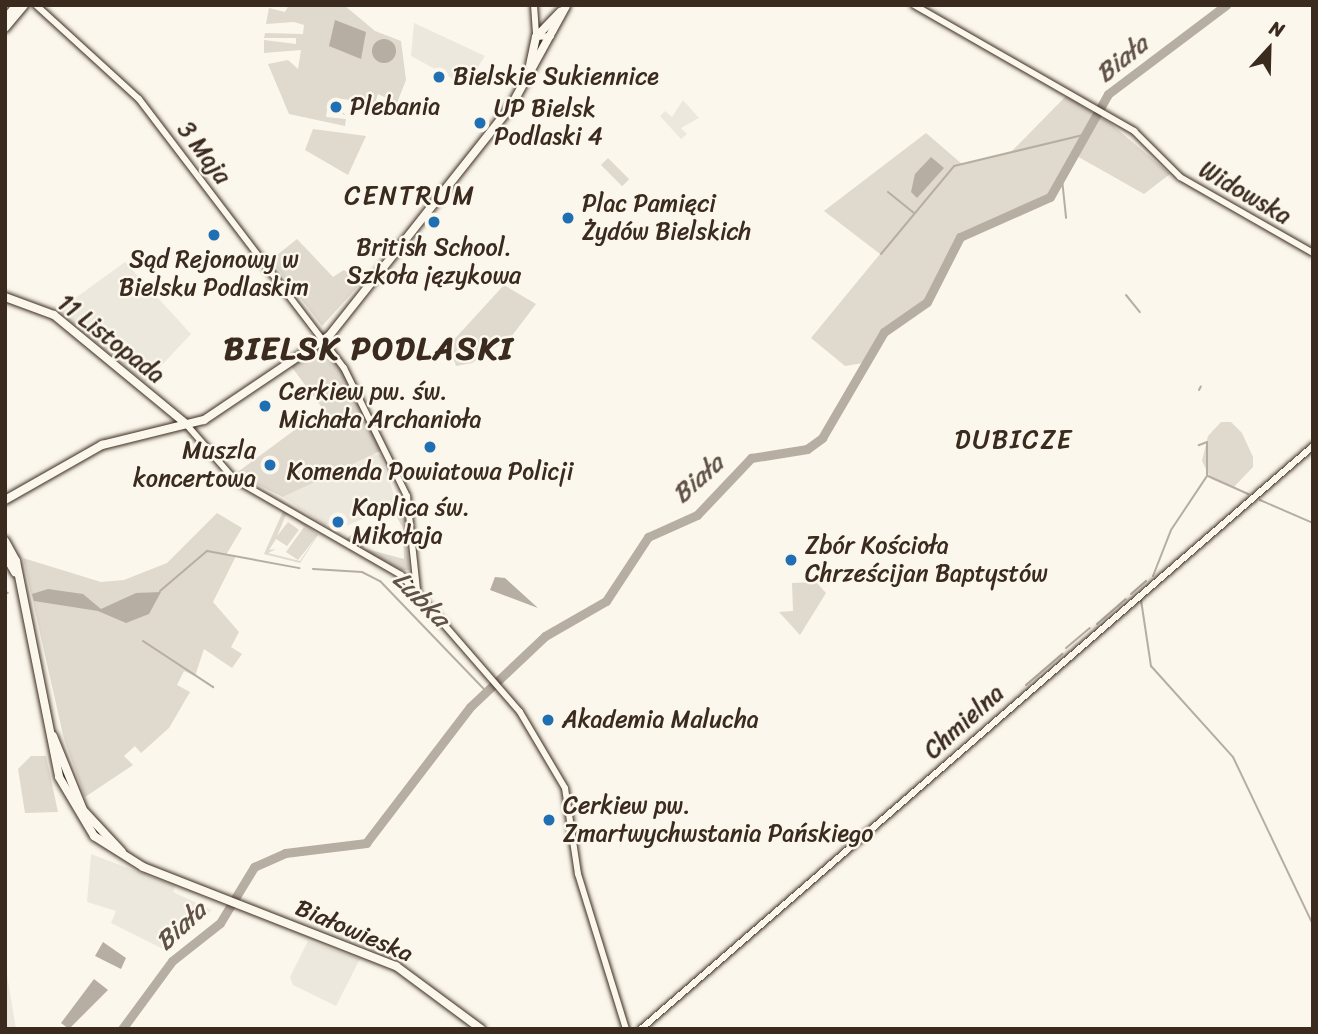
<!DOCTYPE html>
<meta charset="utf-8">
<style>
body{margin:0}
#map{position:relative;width:1318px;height:1034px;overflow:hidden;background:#fbf7ec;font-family:Sriracha,sans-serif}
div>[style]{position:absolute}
.built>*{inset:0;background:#ede8dd}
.green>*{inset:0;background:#dfd9ce;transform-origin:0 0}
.water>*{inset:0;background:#b6aea2}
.round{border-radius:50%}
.stream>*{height:2px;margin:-1px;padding:0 1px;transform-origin:1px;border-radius:1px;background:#b6aea2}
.river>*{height:9px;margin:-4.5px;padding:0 4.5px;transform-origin:4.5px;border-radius:4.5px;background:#b6aea2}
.roads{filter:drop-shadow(0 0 2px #3b2a1e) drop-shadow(0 0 2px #3b2a1e)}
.minor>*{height:6px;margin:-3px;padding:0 3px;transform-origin:3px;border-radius:3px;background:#fbf7ec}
.major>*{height:8px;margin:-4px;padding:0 4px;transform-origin:4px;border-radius:4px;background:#fbf7ec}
.dots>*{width:19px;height:19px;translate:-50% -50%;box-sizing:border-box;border:4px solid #fbf7ec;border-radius:50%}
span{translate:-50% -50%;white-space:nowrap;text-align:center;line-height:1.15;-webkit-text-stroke:5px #fbf7ec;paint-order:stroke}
.poi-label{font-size:24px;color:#3b2a1e}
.left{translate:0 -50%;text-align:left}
.right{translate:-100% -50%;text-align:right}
.street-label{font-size:24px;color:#3b2a1e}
.water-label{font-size:26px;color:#605246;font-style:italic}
.neighbourhood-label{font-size:26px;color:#3b2a1e;letter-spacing:2px}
.district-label{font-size:32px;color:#3b2a1e;font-weight:700;letter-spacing:2px}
.frame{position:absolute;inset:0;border:7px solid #3b2a1e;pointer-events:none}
.north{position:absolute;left:1234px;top:14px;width:70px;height:70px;-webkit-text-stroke:5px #fbf7ec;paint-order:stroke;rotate:22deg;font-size:19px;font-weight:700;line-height:28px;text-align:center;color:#3b2a1e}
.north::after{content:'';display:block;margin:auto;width:24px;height:32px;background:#3b2a1e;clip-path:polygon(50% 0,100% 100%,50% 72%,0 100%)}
</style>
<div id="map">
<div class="built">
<div style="clip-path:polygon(414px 23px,485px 56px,466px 86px,411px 56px)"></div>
<div style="clip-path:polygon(683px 100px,699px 118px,681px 128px,687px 134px,681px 139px,660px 116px,665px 111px,672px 117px)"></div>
<div style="clip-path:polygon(125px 262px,191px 334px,145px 383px,62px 315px,63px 307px)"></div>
<div style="clip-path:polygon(373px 453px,381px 456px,397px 504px,344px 527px,340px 518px,325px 525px,283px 497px)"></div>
<div style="clip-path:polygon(91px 854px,175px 886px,173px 892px,212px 910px,167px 951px,111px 923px,116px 911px,87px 902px)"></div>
<div style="clip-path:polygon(308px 941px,360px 959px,336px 1006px,293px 985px,290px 977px)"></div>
<div style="clip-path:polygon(5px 963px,16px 1029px,5px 1029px)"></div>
</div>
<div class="green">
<div style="clip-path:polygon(289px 5px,344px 5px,375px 31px,401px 41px,406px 80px,397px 103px,378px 94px,375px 103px,334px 98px,345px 115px,327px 110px,326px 117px,346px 119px,345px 126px,289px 114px,268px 64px,288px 60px,298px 69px,301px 50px,264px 53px,264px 40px,296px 44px,296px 38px,264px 38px,265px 33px,303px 34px,304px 25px,294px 22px,266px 24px,269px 8px,285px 12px)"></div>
<div style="clip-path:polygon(1066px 96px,1110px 123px,1170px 174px,1144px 194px,1075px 155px,1050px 197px,960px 237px,927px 302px,884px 332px,869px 362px,845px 366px,811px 338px,880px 254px,824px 211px,926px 133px,962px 164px,1010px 153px)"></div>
<div style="clip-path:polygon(313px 129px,366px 136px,348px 175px,305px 150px)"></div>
<div style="left:608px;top:158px;width:30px;height:10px;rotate:45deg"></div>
<div style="clip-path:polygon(297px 239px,333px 277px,344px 270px,361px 283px,322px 326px,271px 260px)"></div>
<div style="clip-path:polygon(504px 285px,536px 304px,511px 337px,472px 363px,456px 366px,449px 345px)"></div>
<div style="clip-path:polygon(317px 349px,326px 351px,347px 379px,382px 450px,283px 497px,235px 474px,323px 409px,291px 366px)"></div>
<div style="clip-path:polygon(1221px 422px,1231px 422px,1242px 433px,1253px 457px,1253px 467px,1233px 488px,1211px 479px,1202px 461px,1208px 436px)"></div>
<div style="clip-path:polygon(404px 508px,409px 570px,402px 570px,344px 540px,361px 528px,367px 537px,358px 537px,369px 544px,363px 548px,404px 559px,403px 528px,394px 512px)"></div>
<div style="clip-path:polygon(evenodd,284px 509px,318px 535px,300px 563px,264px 554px,284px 509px,286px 515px,290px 515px,316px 535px,304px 527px,286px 552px,298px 560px,317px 536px,300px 561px,268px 553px,276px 549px,269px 550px,276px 539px,287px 546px,299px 530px,288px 522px,277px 536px,286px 515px)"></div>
<div style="clip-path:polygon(217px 513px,242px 528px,226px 555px,236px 556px,213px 602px,239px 632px,231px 647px,242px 654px,232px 668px,204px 649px,195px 676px,184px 671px,177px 685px,190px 692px,169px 728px,141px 753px,135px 746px,124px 756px,133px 765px,85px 797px,64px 739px,23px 558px,101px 582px,124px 580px,167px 563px)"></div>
<div style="clip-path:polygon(816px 582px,826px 593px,800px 635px,779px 612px,793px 611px,792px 583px)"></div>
<div style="clip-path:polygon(31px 756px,46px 756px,58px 812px,25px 813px,18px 769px)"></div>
</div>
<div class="water">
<div style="clip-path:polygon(335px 20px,366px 32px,361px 59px,329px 46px)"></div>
<div class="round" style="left:372px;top:39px;width:24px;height:24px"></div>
<div style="clip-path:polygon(931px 157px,944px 168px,917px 198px,911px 192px,915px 174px)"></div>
<div style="clip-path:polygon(495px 577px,505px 578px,538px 608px,490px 590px)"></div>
<div style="clip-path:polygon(48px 589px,83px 594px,101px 609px,136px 593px,161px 592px,149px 614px,126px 623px,98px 611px,34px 601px,32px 594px)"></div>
<div style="clip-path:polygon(103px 942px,126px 958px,121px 969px,95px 956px)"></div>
<div style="clip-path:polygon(94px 979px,108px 990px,69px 1029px,61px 1023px)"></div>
</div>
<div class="stream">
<div style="left:1062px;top:179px;width:39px;rotate:84deg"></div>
<div style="left:888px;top:192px;width:33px;rotate:39deg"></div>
<div style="left:881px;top:254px;width:114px;rotate:-50.3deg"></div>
<div style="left:954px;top:166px;width:137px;rotate:-13.5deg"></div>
<div style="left:1126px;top:295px;width:22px;rotate:51deg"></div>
<div style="left:1199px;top:390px;width:4px;rotate:-63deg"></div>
<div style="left:1208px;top:476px;width:44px;rotate:24.2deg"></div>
<div style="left:1260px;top:500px;width:58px;rotate:23.5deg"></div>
<div style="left:313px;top:569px;width:49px;rotate:3.5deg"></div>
<div style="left:362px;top:572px;width:20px;rotate:27deg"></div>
<div style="left:380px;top:581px;width:154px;rotate:46.1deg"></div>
<div style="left:1153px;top:576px;width:49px;rotate:-68.6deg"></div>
<div style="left:1171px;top:530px;width:65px;rotate:-56.3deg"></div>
<div style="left:1207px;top:476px;width:34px;rotate:-90deg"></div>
<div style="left:1207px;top:442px;width:9px;rotate:159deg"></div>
<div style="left:160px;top:591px;width:62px;rotate:-40.4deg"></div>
<div style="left:207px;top:551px;width:94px;rotate:10.5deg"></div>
<div style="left:5px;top:592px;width:3px;rotate:18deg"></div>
<div style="left:1131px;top:594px;width:20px;rotate:-41deg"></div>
<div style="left:1141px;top:600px;width:67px;rotate:81.4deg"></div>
<div style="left:1151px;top:666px;width:122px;rotate:48deg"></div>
<div style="left:1233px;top:757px;width:186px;rotate:64.5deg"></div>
<div style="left:1097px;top:624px;width:38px;rotate:-41deg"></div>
<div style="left:143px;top:641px;width:84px;rotate:33.3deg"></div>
<div style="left:1066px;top:648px;width:31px;rotate:-40deg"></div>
<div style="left:1026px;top:685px;width:48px;rotate:-40.7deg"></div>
</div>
<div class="river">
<div style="left:122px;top:1029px;width:84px;rotate:-53.7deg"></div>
<div style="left:172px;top:961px;width:61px;rotate:-38.4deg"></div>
<div style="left:220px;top:923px;width:66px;rotate:-58.7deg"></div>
<div style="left:254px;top:867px;width:34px;rotate:-24deg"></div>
<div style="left:285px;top:853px;width:82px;rotate:-7deg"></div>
<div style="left:366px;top:843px;width:171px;rotate:-52.6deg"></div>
<div style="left:470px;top:707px;width:103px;rotate:-43.4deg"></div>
<div style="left:545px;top:636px;width:70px;rotate:-29.8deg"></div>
<div style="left:606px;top:601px;width:77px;rotate:-56.7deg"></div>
<div style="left:648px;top:537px;width:54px;rotate:-24.2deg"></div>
<div style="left:697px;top:515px;width:79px;rotate:-46.5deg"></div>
<div style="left:751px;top:458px;width:57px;rotate:-9.1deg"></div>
<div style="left:807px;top:449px;width:19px;rotate:-36deg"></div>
<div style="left:822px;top:438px;width:123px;rotate:-59.7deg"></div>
<div style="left:884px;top:332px;width:52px;rotate:-34.9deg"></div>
<div style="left:927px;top:302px;width:73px;rotate:-63.1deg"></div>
<div style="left:960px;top:237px;width:98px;rotate:-24deg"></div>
<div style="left:1050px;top:197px;width:118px;rotate:-60.6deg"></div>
<div style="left:1108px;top:94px;width:148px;rotate:-37deg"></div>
</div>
<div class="roads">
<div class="minor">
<div style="left:36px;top:5px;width:139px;rotate:42.4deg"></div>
<div style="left:139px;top:99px;width:338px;rotate:52.7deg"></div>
<div style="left:344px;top:368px;width:143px;rotate:63.8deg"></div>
<div style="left:407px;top:496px;width:95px;rotate:83.9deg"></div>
<div style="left:534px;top:5px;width:32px;rotate:86deg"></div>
<div style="left:536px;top:37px;width:15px;rotate:-4deg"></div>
<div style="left:914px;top:5px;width:254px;rotate:29.8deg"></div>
<div style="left:1134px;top:131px;width:65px;rotate:45deg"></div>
<div style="left:1180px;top:177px;width:153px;rotate:29.7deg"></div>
<div style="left:186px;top:424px;width:73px;rotate:48.9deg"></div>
<div style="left:234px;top:479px;width:193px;rotate:29.9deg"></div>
<div style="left:401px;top:575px;width:181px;rotate:49deg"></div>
<div style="left:520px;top:712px;width:88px;rotate:59.4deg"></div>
<div style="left:565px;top:788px;width:87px;rotate:81.4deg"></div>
<div style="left:578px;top:874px;width:162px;rotate:72.8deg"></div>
<div style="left:641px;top:1029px;width:890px;rotate:-40.94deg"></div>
</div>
<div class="major">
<div style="left:5px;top:19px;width:16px;rotate:-50deg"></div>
<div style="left:5px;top:28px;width:30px;rotate:-50deg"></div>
<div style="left:530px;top:65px;width:29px;rotate:-78deg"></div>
<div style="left:536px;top:37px;width:35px;rotate:-46deg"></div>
<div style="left:5px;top:297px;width:52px;rotate:20.2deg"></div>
<div style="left:54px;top:315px;width:171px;rotate:39.5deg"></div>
<div style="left:5px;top:500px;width:112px;rotate:-29.6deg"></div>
<div style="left:102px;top:445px;width:105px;rotate:-13.8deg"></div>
<div style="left:204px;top:420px;width:151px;rotate:-33.9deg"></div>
<div style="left:329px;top:336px;width:291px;rotate:-51.6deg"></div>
<div style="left:510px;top:108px;width:116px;rotate:-61.2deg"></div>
<div style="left:5px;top:541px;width:23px;rotate:61deg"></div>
<div style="left:16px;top:561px;width:220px;rotate:78.7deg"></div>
<div style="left:59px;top:777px;width:69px;rotate:59.3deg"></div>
<div style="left:94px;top:836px;width:58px;rotate:32.3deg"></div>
<div style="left:143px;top:867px;width:272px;rotate:21.4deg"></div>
<div style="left:396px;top:966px;width:106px;rotate:36.5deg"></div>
<div style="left:5px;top:555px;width:20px;rotate:60deg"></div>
<div style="left:53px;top:736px;width:80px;rotate:67.9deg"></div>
<div style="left:83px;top:810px;width:57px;rotate:47.1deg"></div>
</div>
</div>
<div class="dots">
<div style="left:439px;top:77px;background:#1f6fb2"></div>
<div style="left:336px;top:107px;background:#1f6fb2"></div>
<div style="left:480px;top:123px;background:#1f6fb2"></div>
<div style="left:568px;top:218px;background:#1f6fb2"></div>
<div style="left:434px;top:222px;background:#1f6fb2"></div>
<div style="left:214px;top:235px;background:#1f6fb2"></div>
<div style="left:265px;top:406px;background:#1f6fb2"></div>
<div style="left:430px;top:447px;background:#1f6fb2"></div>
<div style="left:270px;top:465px;background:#1f6fb2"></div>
<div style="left:338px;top:522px;background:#1f6fb2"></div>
<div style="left:791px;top:560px;background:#1f6fb2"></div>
<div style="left:548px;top:720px;background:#1f6fb2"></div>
<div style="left:549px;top:820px;background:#1f6fb2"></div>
</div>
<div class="poi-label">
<span class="left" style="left:453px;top:77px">Bielskie Sukiennice</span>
<span class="left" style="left:350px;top:107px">Plebania</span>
<span class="left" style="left:494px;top:123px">UP Bielsk<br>Podlaski 4</span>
<span class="left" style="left:582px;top:218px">Plac Pamięci<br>Żydów Bielskich</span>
<span style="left:434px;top:262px">British School.<br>Szkoła językowa</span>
<span style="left:214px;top:274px">Sąd Rejonowy w<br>Bielsku Podlaskim</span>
<span class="left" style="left:279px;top:406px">Cerkiew pw. św.<br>Michała Archanioła</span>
<span class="right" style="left:256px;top:465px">Muszla<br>koncertowa</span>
<span style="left:430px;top:472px">Komenda Powiatowa Policji</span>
<span class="left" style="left:352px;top:522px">Kaplica św.<br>Mikołaja</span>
<span class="left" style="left:805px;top:560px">Zbór Kościoła<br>Chrześcijan Baptystów</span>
<span class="left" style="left:562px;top:720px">Akademia Malucha</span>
<span class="left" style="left:563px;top:820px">Cerkiew pw.<br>Zmartwychwstania Pańskiego</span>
</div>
<div class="street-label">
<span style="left:204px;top:153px;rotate:53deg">3 Maja</span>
<span style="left:1245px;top:193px;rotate:30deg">Widowska</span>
<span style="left:111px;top:339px;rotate:38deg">11 Listopada</span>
<span style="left:964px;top:722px;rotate:-42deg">Chmielna</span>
<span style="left:354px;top:931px;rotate:23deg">Białowieska</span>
</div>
<div class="water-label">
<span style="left:1122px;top:59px;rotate:-39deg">Biała</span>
<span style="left:698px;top:479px;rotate:-42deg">Biała</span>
<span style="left:421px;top:599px;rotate:45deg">Lubka</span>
<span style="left:181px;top:926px;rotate:-43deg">Biała</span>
</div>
<div class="neighbourhood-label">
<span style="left:410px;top:196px">CENTRUM</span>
<span style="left:1014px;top:440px">DUBICZE</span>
</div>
<div class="district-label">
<span style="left:369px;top:349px">BIELSK PODLASKI</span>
</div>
<div class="frame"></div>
<div class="north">N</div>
</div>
